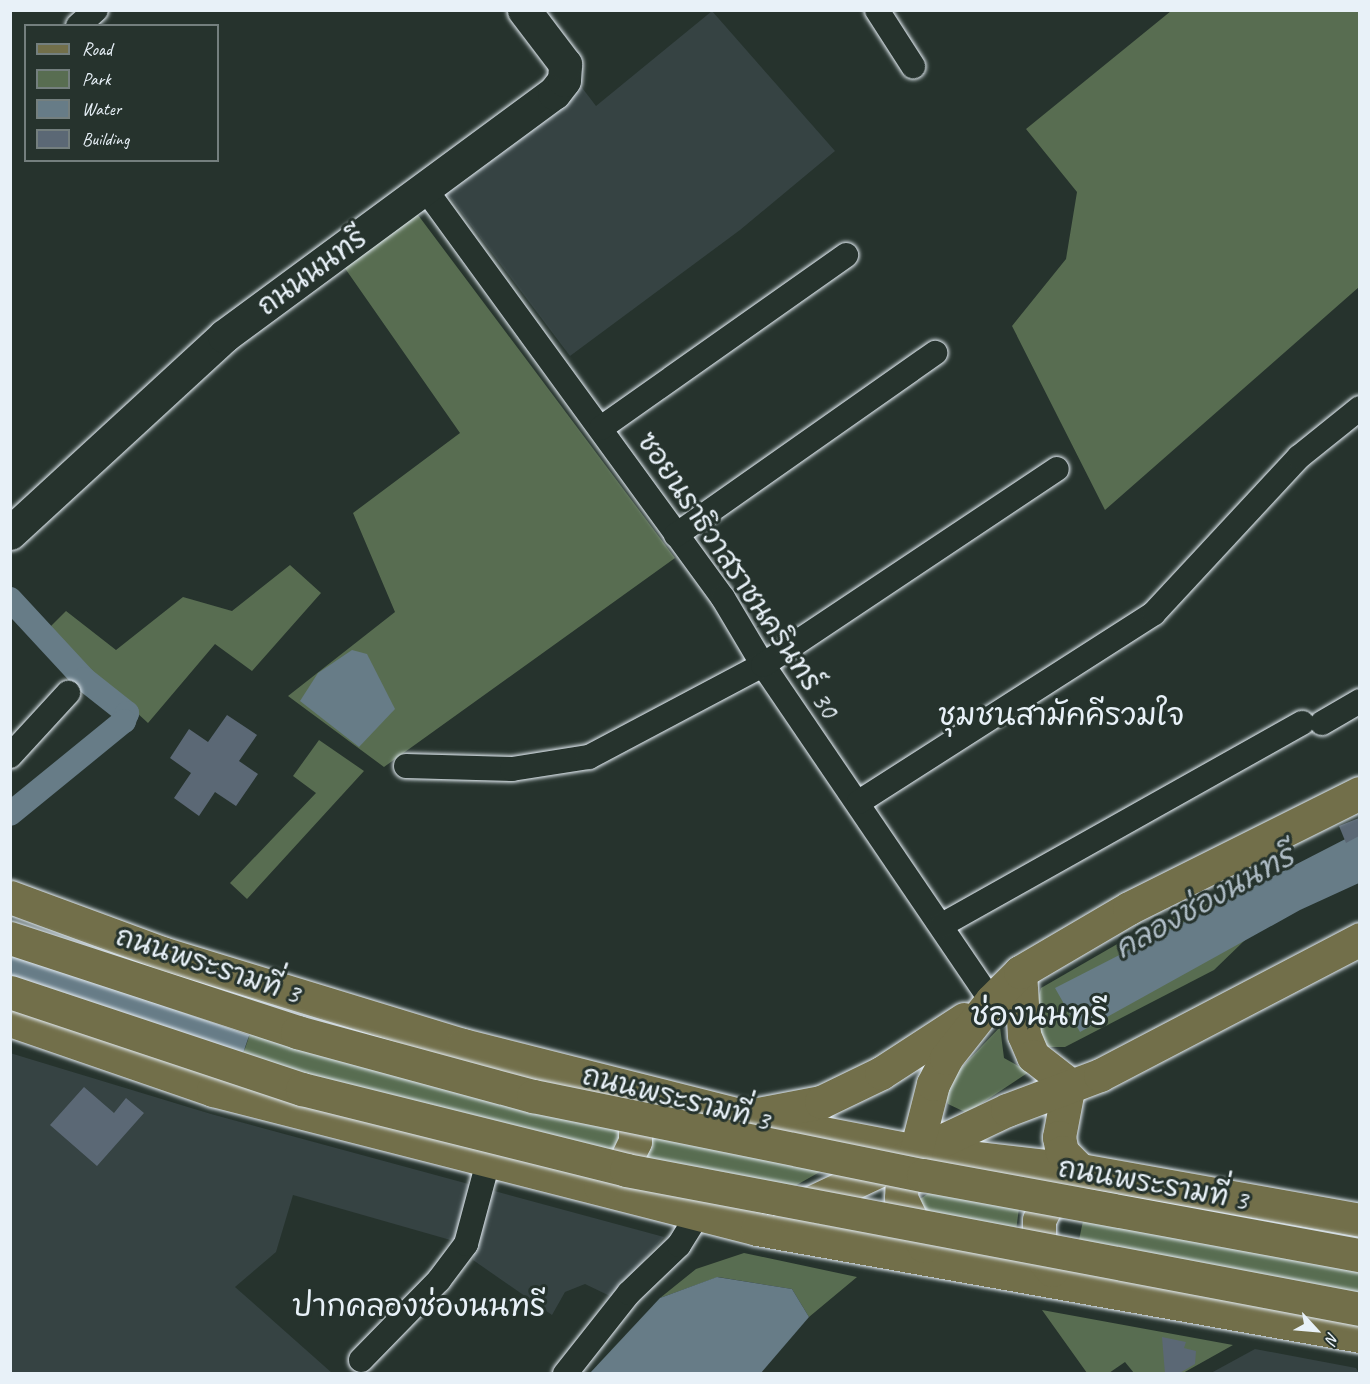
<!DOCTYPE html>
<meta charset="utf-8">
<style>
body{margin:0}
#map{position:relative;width:1370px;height:1384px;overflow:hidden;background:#26332d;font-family:Caveat,"Playpen Sans Thai",sans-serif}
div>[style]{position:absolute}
.built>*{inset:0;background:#364343}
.green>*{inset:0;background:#586d51}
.water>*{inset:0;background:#677c87;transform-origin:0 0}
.canal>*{height:24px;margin:-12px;padding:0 12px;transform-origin:12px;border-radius:12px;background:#677c87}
.building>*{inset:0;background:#5b6875}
.roads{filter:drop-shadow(0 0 2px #e8f1f8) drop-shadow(0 0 2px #e8f1f8)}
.street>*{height:24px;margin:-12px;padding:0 12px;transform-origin:12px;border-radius:12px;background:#26332d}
.secondary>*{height:33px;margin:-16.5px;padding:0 16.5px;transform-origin:16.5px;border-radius:16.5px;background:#26332d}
.primary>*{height:33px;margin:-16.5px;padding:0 16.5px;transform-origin:16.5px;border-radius:16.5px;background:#726f4a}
.bridges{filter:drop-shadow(0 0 2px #e8f1f8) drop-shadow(0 0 2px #e8f1f8)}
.primary-bridge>*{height:33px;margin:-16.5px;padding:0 16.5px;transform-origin:16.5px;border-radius:16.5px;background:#726f4a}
span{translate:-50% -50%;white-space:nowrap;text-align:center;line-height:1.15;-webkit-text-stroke:6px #26332d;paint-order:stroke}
.street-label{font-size:28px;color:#e8f1f8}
.neighbourhood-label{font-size:30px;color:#e8f1f8}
.water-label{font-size:30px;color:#aebcc5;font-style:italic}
.quarter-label{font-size:32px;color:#e8f1f8}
.frame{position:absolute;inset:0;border:12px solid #e8f1f8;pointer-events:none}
.legend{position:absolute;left:24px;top:24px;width:195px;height:138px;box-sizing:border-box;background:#26332d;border:2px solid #747f7e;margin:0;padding:8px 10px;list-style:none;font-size:18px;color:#e8f1f8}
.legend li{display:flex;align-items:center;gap:12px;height:30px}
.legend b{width:30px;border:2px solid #747f7e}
.north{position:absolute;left:1286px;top:1300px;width:60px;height:60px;-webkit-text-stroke:4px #26332d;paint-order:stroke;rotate:116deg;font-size:16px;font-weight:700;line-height:24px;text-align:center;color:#e8f1f8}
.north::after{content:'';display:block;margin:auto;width:21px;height:27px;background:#e8f1f8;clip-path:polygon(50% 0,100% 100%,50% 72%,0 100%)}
</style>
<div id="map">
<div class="built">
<div style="clip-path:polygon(712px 11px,835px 151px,740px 230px,570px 356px,446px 192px,580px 85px,596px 106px)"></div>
<div style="clip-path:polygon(10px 1053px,211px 1114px,664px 1237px,612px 1297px,585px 1284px,565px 1292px,552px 1315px,473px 1260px,475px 1247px,293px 1195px,276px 1252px,235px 1287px,332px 1373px,11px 1373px)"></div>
<div style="clip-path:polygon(1255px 1349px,1356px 1368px,1359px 1373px,1211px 1373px)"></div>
</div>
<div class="green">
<div style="clip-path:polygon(1171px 11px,1359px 11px,1359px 287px,1105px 510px,1012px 326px,1066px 259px,1077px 192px,1026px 129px)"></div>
<div style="clip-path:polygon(415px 211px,675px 558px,384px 767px,288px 696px,395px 612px,353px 513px,460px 433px,342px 264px)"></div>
<div style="clip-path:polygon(290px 565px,321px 593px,252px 671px,215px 644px,148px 723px,47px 630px,66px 611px,116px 650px,183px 597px,232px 611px)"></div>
<div style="clip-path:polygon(319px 740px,364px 771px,247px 899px,230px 883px,316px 793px,293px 776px)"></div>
<div style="clip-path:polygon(1244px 888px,1245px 940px,1214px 970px,1065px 1047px,1048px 1047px,1031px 1022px,1041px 988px,1152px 924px)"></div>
<div style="clip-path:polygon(1000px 1027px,1004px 1058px,1029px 1072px,967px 1113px,948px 1104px,943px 1087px)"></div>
<div style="clip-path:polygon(250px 1034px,626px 1128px,607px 1170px,243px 1054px)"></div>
<div style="clip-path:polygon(648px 1127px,834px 1164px,768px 1201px,641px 1158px)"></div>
<div style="clip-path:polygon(943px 1183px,1021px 1193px,1014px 1246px,900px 1229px,913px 1204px)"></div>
<div style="clip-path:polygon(1083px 1221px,1359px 1257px,1359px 1312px,1075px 1259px)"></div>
<div style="clip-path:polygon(744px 1253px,857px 1277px,809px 1317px,792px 1289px,718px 1277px,660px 1298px,696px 1269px)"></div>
<div style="clip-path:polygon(1042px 1310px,1233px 1345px,1183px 1373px,1134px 1373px,1125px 1362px,1109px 1373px,1087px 1373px)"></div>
</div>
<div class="water">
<div style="clip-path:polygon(352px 650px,367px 654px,395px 709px,359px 747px,300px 701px,318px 673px)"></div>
<div style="clip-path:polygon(1359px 832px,1359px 883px,1300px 910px,1080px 1032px,1055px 988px)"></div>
<div style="left:10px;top:953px;width:253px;height:24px;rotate:19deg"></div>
<div style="clip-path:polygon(717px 1277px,792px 1289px,809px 1317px,761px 1373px,590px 1373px,660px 1298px)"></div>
</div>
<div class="canal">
<div style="left:10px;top:599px;width:109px;rotate:47.2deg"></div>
<div style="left:84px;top:679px;width:55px;rotate:38.3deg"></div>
<div style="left:127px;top:713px;width:9px;rotate:111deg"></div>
<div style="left:124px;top:721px;width:147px;rotate:140.8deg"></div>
</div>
<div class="building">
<div style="clip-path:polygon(227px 715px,257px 735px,239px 761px,258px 774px,236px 806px,215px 792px,199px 816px,174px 798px,191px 773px,170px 758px,189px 729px,208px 742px)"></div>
<div style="clip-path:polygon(1359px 818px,1359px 836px,1346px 843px,1339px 826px)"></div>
<div style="clip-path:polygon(84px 1087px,114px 1113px,126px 1098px,144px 1113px,97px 1166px,50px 1125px)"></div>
<div style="clip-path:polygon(1162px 1337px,1186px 1342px,1184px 1348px,1196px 1351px,1195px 1364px,1178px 1374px,1165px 1374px)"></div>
</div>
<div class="roads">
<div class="street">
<div style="left:877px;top:10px;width:67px;rotate:57.3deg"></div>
<div style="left:78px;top:26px;width:24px;rotate:-42deg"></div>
<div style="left:426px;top:190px;width:505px;rotate:53.95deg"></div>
<div style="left:723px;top:598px;width:78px;rotate:59.2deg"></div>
<div style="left:763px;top:665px;width:406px;rotate:55.8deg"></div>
<div style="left:601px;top:428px;width:300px;rotate:-35.2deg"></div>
<div style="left:676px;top:535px;width:317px;rotate:-35.1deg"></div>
<div style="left:1322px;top:723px;width:44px;rotate:-30.1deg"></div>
<div style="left:10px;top:756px;width:86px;rotate:-47.4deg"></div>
<div style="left:406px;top:766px;width:106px;rotate:1.6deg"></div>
<div style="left:512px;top:769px;width:78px;rotate:-8.9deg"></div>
<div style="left:589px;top:757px;width:197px;rotate:-27.9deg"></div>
<div style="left:763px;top:665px;width:353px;rotate:-33.7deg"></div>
<div style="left:859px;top:802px;width:350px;rotate:-32.6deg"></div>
<div style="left:1154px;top:613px;width:213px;rotate:-47.1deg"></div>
<div style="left:1299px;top:457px;width:78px;rotate:-38.8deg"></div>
<div style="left:942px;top:925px;width:413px;rotate:-29.3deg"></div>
<div style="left:361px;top:1360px;width:112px;rotate:-45.7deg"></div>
<div style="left:439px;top:1280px;width:45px;rotate:-53.1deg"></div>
<div style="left:466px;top:1244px;width:85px;rotate:-75deg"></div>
<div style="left:565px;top:1374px;width:103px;rotate:-51.7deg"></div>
<div style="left:629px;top:1293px;width:69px;rotate:-43.8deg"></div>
<div style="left:679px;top:1245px;width:36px;rotate:-58deg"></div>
</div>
<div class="secondary">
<div style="left:10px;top:533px;width:291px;rotate:-42.6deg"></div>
<div style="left:224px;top:336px;width:410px;rotate:-36.4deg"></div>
<div style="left:554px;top:93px;width:16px;rotate:-52deg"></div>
<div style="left:564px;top:80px;width:16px;rotate:-86deg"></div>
<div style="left:565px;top:64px;width:68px;rotate:-127.2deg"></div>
</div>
<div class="primary">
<div style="left:10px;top:897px;width:162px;rotate:20.2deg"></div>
<div style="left:162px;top:953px;width:315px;rotate:17deg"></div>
<div style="left:463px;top:1045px;width:323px;rotate:14.2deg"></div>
<div style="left:776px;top:1124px;width:143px;rotate:10.9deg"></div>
<div style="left:916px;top:1151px;width:165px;rotate:6.6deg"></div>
<div style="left:1080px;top:1170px;width:284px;rotate:10.1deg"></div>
<div style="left:1020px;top:972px;width:63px;rotate:86.4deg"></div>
<div style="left:1024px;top:1035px;width:23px;rotate:67deg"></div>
<div style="left:1033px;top:1056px;width:46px;rotate:37.9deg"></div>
<div style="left:10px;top:1020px;width:215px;rotate:19deg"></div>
<div style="left:213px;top:1090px;width:561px;rotate:14.33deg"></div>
<div style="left:757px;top:1229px;width:612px;rotate:10.06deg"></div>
<div style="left:1069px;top:1084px;width:54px;rotate:100.7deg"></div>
<div style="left:1059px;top:1137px;width:15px;rotate:79deg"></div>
<div style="left:1062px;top:1152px;width:25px;rotate:45deg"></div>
<div style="left:758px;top:1114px;width:64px;rotate:-10.8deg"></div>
<div style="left:821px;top:1102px;width:67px;rotate:-25.8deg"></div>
<div style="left:881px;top:1073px;width:99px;rotate:-33deg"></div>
<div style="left:600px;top:1186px;width:26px;rotate:-37deg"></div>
<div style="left:621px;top:1170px;width:32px;rotate:-64deg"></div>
<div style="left:635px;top:1141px;width:31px;rotate:-90deg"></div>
<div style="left:635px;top:1110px;width:21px;rotate:-115deg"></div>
<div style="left:791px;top:1212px;width:239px;rotate:-25.3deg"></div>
<div style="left:1007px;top:1110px;width:99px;rotate:-20.6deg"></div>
<div style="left:1100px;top:1075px;width:293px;rotate:-27.6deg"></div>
<div style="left:924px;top:1246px;width:53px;rotate:-115.6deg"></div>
<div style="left:901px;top:1198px;width:20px;rotate:-87deg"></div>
<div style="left:902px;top:1178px;width:30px;rotate:-63deg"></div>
<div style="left:916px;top:1151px;width:69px;rotate:-75.8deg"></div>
<div style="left:933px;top:1084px;width:29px;rotate:-63deg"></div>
<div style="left:946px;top:1058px;width:73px;rotate:-51.7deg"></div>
<div style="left:991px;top:1001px;width:41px;rotate:-45deg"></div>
<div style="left:1020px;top:972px;width:126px;rotate:-30.4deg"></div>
<div style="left:1129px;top:908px;width:258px;rotate:-26.5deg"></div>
<div style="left:1052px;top:1270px;width:21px;rotate:-129deg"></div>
<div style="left:1039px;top:1254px;width:34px;rotate:-90deg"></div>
<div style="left:1039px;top:1220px;width:27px;rotate:-63deg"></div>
<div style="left:1051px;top:1196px;width:26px;rotate:-40deg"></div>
</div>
</div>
<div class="bridges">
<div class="primary-bridge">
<div style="left:10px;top:938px;width:302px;rotate:18.1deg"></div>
<div style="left:297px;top:1032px;width:245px;rotate:15.2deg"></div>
<div style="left:533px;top:1096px;width:398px;rotate:11.5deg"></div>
<div style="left:923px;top:1175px;width:444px;rotate:10.4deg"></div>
<div style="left:10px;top:992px;width:308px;rotate:18.4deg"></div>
<div style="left:302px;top:1089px;width:334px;rotate:14deg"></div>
<div style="left:626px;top:1170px;width:747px;rotate:10.72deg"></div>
</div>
</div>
<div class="street-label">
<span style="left:312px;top:272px;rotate:-36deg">ถนนนนทรี</span>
<span style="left:738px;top:575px;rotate:56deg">ซอยนราธิวาสราชนครินทร์ 30</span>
<span style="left:208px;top:965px;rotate:18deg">ถนนพระรามที่ 3</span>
<span style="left:676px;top:1098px;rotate:14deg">ถนนพระรามที่ 3</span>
<span style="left:1153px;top:1184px;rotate:10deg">ถนนพระรามที่ 3</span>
</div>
<div class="neighbourhood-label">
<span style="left:1061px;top:715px">ชุมชนสามัคคีรวมใจ</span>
<span style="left:419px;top:1306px">ปากคลองช่องนนทรี</span>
</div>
<div class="water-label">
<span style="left:1204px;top:902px;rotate:-29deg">คลองช่องนนทรี</span>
</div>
<div class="quarter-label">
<span style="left:1039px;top:1015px">ช่องนนทรี</span>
</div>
<div class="frame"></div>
<ul class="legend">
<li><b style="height:8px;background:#726f4a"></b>Road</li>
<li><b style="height:16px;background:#586d51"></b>Park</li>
<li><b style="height:16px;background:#677c87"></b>Water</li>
<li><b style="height:16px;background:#5b6875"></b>Building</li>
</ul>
<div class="north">N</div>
</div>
